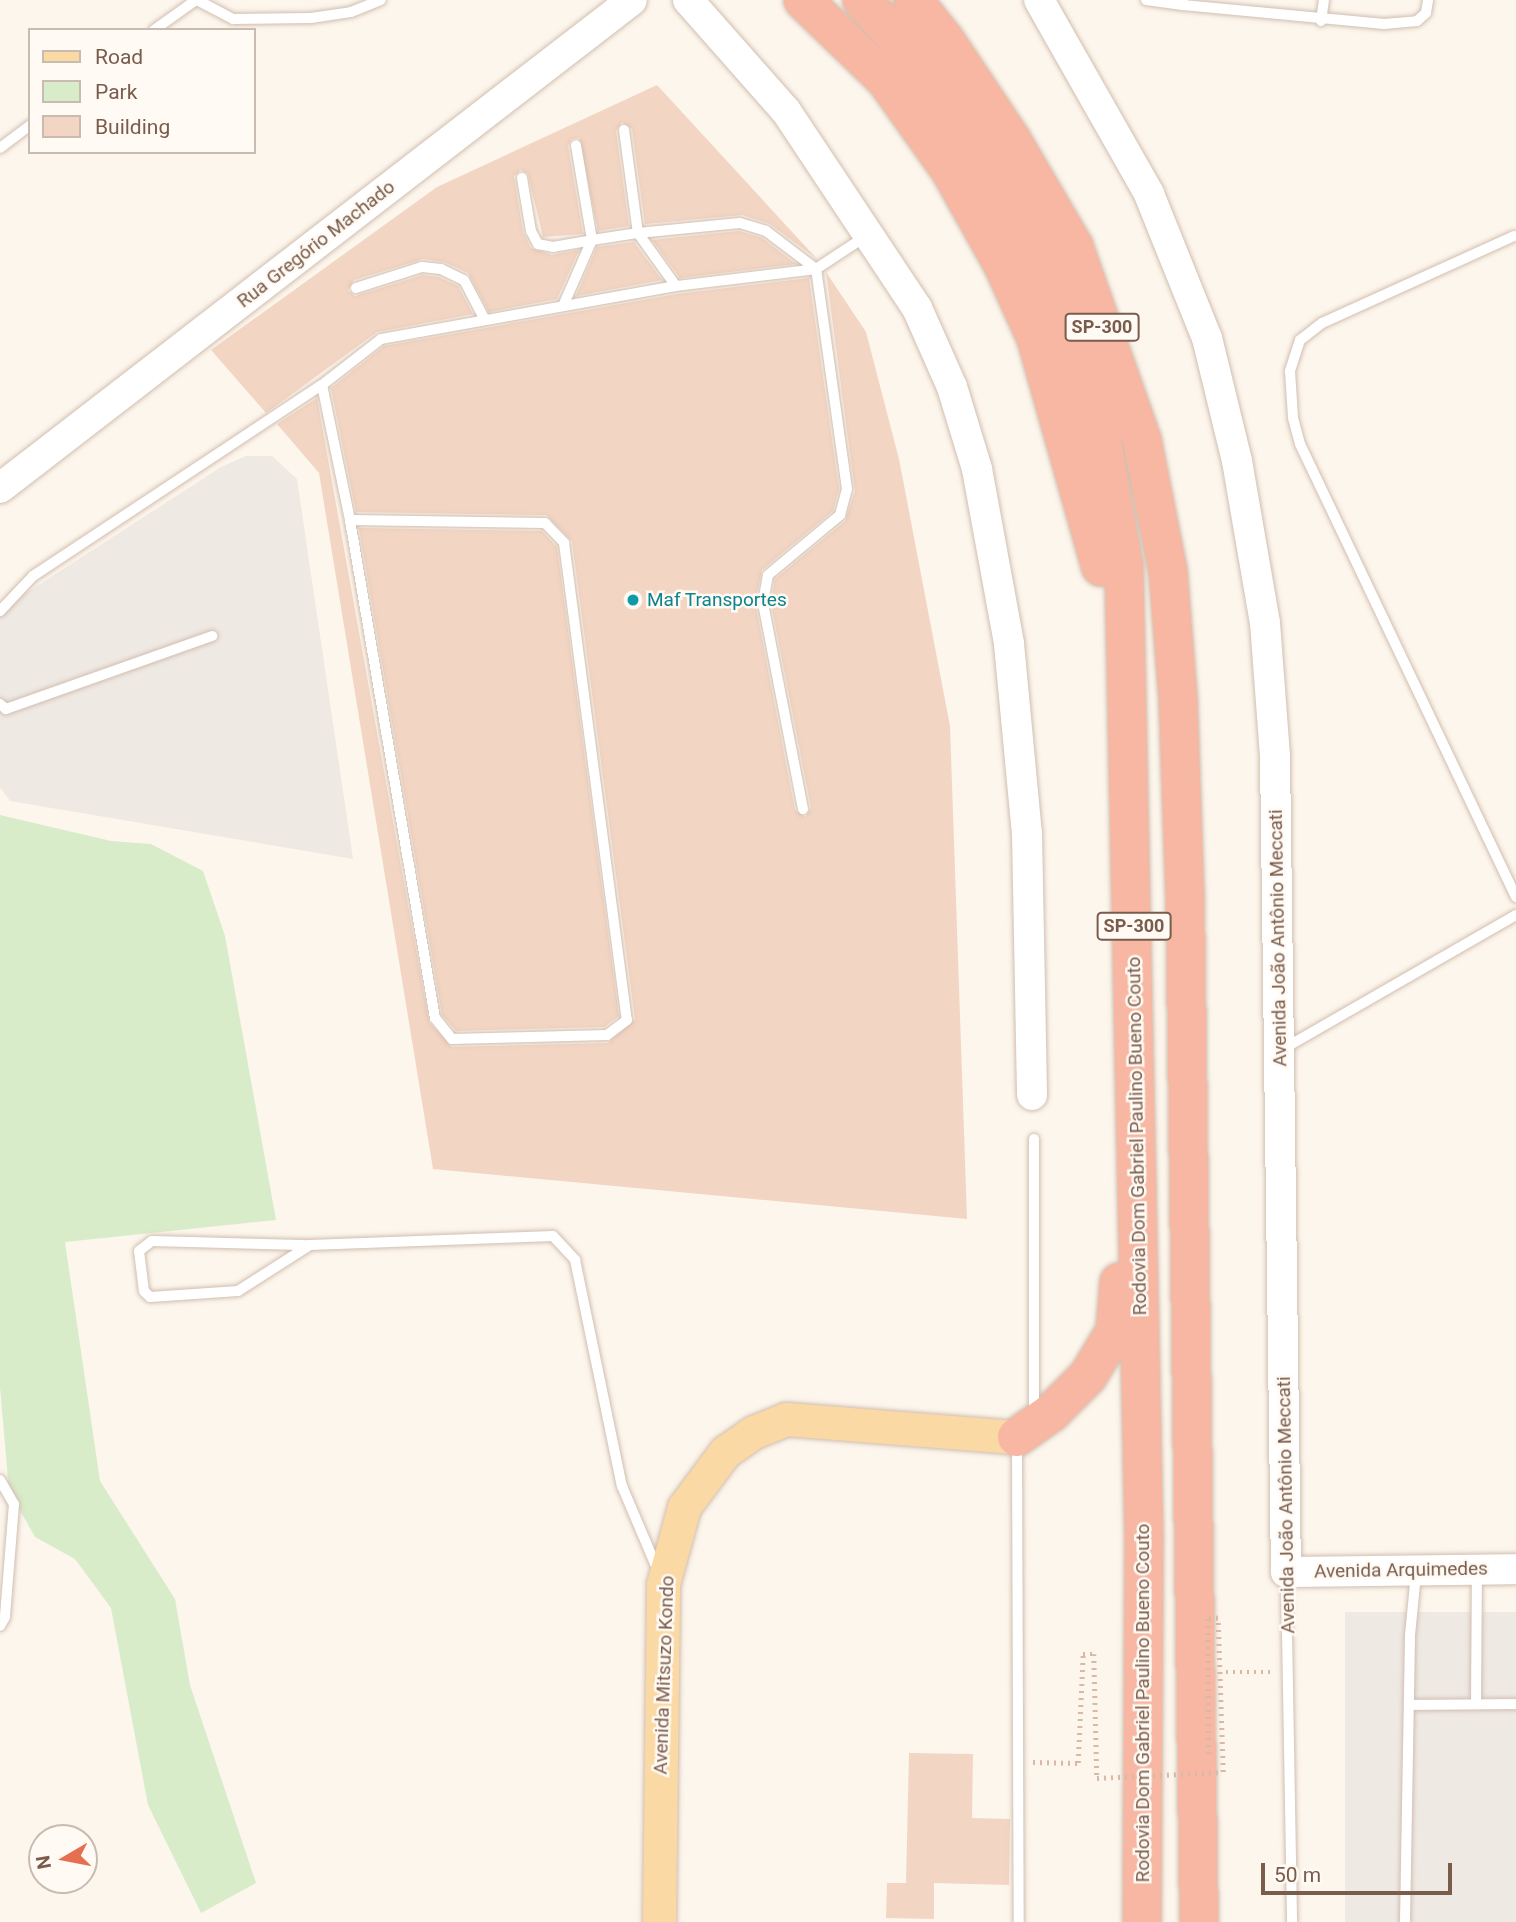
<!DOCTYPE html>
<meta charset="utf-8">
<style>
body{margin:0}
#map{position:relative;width:1516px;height:1922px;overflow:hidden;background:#fdf6ec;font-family:Roboto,sans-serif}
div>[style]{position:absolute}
.industrial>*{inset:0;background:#efe9e4;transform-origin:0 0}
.green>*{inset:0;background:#d8ecc9}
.building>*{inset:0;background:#f3d5c3}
.path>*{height:4.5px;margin-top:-2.25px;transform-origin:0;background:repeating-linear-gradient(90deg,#d9b8a5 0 2px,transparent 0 7px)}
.roads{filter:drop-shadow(0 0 2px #d1beb0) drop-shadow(0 0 2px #d1beb0)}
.lane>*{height:10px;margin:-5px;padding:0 5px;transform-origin:5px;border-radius:5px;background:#fff}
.secondary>*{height:30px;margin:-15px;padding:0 15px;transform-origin:15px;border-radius:15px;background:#fff}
.primary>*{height:33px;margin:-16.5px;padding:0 16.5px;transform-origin:16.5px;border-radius:16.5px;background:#fbd9a5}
.highway>*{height:38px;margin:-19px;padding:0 19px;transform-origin:19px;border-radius:19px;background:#f7b7a3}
.path-bridge>*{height:4.5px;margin-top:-2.25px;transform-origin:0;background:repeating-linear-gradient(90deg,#d9b8a5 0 2px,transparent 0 7px)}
.dots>*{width:19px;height:19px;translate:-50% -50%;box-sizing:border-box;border:4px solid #fffaf3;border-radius:50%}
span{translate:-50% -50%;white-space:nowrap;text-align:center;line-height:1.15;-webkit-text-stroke:5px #fffaf3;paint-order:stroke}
.shield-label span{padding:2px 5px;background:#fffaf3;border:2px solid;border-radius:5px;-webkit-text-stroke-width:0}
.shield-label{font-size:18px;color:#7a5c4d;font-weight:700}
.street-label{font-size:19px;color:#7a5c4d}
.culture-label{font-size:19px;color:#0d838f}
.left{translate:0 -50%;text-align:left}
.legend{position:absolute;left:28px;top:28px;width:228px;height:126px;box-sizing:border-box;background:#fffaf3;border:2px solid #cabbb1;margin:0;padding:9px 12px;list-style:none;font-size:21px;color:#7a5c4d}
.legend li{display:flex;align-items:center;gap:14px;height:35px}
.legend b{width:35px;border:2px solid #cabbb1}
.north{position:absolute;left:28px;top:1824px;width:70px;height:70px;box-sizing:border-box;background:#fffaf3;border:2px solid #cabbb1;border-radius:50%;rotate:260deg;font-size:19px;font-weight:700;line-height:28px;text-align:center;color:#7a5c4d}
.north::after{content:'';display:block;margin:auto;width:24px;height:32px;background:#e76f51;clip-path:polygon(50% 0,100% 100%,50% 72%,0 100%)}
.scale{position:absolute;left:1261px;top:1863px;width:191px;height:32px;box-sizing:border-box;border:4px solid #7a5c4d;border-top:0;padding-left:9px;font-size:21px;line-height:24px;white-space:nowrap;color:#7a5c4d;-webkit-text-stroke:5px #fffaf3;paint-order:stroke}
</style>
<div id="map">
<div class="industrial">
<div style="clip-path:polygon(246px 456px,272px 456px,297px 479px,353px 859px,10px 801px,0 787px,0 610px,221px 467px)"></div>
<div style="left:1516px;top:1612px;width:310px;height:171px;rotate:90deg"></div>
</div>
<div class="green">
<div style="clip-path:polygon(0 815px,111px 841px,151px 844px,203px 871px,225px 936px,276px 1220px,65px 1242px,100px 1481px,175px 1599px,190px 1685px,256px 1883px,201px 1913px,148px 1805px,111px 1608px,75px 1559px,35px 1537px,9px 1491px,0 1387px)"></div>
</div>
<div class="building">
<div style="clip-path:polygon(657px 85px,817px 259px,770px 224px,742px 215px,645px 224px,632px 129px,622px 122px,616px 131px,629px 226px,598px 231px,579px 138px,572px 139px,568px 146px,583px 234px,543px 237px,528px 174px,521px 170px,514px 176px,523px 232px,531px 248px,552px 255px,579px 250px,557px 299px,489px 312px,468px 273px,444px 262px,423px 259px,354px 280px,348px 290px,355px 296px,423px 275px,439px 277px,458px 286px,473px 314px,377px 332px,266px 413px,211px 350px,437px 187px)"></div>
<div style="clip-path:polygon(739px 231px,762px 238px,796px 264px,680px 278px,652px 240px)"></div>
<div style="clip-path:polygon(634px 242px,662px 280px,576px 296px,597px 247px)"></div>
<div style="clip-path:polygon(826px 272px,866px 332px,899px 459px,950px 726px,967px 1219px,433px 1169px,319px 473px,277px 424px,317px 398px,429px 1022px,452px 1047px,608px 1043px,635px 1019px,572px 541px,546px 515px,356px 512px,331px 388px,384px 346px,677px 294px,809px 278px,839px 489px,833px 511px,762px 570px,755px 602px,795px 810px,805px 817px,811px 808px,771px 603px,775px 579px,845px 521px,855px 491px)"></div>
<div style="clip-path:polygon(359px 528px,542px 531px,557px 547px,619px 1016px,604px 1027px,456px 1031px,442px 1015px)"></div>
<div style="clip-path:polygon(909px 1753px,973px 1754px,972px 1818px,1010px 1819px,1009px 1885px,934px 1883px,934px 1919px,886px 1918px,887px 1883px,906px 1883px)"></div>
</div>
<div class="path">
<div style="left:1226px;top:1672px;width:47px"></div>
<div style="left:1033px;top:1762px;width:45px;rotate:1.3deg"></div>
</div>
<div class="roads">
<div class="lane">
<div style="left:197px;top:0;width:41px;rotate:27.8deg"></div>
<div style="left:233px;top:19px;width:78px;rotate:-0.7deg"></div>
<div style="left:311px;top:18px;width:40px;rotate:-8.5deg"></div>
<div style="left:351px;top:12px;width:32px;rotate:-22deg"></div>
<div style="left:1146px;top:0;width:37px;rotate:8deg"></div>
<div style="left:1183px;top:0;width:5px;rotate:90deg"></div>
<div style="left:1183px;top:5px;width:202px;rotate:5.4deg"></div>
<div style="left:1384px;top:24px;width:33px;rotate:-5deg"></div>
<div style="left:1417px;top:21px;width:12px;rotate:-42deg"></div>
<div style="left:1426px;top:13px;width:13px;rotate:-81deg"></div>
<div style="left:1321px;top:21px;width:21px;rotate:-82deg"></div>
<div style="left:154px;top:30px;width:52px;rotate:-35.5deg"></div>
<div style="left:624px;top:130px;width:104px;rotate:82.3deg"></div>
<div style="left:638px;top:233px;width:102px;rotate:-5.6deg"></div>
<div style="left:740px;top:223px;width:27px;rotate:17deg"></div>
<div style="left:766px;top:231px;width:63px;rotate:37.2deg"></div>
<div style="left:0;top:148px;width:38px;rotate:-37deg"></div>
<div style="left:522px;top:178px;width:54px;rotate:80.4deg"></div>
<div style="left:531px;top:231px;width:15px;rotate:62deg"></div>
<div style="left:538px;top:244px;width:15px;rotate:11deg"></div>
<div style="left:553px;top:247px;width:40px;rotate:-10deg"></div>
<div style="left:592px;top:240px;width:96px;rotate:-99.6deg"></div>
<div style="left:1514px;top:236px;width:211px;rotate:155.6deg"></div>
<div style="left:1322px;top:323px;width:28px;rotate:142deg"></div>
<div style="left:1300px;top:340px;width:33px;rotate:108deg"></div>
<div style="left:1290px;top:371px;width:47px;rotate:86.3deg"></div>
<div style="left:1293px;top:418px;width:27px;rotate:75deg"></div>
<div style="left:1300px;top:444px;width:502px;rotate:64.51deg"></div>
<div style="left:356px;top:288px;width:69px;rotate:-17.7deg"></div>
<div style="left:422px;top:267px;width:19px;rotate:6deg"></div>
<div style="left:441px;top:269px;width:25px;rotate:26deg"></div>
<div style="left:464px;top:280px;width:45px;rotate:62.3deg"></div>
<div style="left:563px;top:306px;width:72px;rotate:-66.3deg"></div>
<div style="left:592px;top:240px;width:47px;rotate:-8.7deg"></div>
<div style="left:638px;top:233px;width:65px;rotate:54.4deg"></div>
<div style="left:350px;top:520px;width:195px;rotate:0.9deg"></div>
<div style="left:545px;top:523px;width:28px;rotate:46deg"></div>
<div style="left:564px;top:543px;width:481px;rotate:82.5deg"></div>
<div style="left:627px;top:1020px;width:25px;rotate:143deg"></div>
<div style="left:607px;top:1035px;width:155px;rotate:178.5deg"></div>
<div style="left:452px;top:1039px;width:27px;rotate:-129deg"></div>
<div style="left:435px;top:1018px;width:505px;rotate:-99.69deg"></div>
<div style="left:350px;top:520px;width:138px;rotate:-101.7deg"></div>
<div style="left:322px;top:385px;width:75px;rotate:-37.9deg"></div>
<div style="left:381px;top:339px;width:300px;rotate:-10.2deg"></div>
<div style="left:676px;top:286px;width:141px;rotate:-6.9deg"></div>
<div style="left:0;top:611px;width:48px;rotate:-46.7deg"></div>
<div style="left:33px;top:576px;width:346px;rotate:-33.5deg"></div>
<div style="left:0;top:704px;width:8px;rotate:40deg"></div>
<div style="left:6px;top:709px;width:219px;rotate:-19.5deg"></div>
<div style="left:803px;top:809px;width:210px;rotate:-101deg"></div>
<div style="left:763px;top:603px;width:28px;rotate:-80deg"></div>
<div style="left:768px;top:575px;width:94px;rotate:-39.8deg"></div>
<div style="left:840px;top:515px;width:27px;rotate:-75deg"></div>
<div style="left:847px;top:489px;width:222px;rotate:-98deg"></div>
<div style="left:816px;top:269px;width:60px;rotate:-33.4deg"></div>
<div style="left:1283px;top:1049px;width:269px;rotate:-29.9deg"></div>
<div style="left:1034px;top:1139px;width:276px;rotate:90deg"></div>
<div style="left:310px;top:1245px;width:85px;rotate:147.4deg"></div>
<div style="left:238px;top:1291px;width:88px;rotate:176.1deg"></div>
<div style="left:150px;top:1297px;width:8px;rotate:-135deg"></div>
<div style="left:144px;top:1291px;width:40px;rotate:-97.1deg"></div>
<div style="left:139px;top:1251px;width:16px;rotate:-38deg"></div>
<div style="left:152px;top:1241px;width:158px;rotate:1.5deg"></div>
<div style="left:310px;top:1245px;width:243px;rotate:-2.1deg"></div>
<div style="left:553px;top:1236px;width:33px;rotate:47deg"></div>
<div style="left:575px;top:1260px;width:231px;rotate:78.3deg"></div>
<div style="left:622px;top:1486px;width:92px;rotate:67deg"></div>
<div style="left:1017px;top:1443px;width:479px;rotate:89.8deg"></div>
<div style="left:0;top:1480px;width:28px;rotate:60deg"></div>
<div style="left:14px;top:1504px;width:113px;rotate:94.6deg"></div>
<div style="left:5px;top:1617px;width:10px;rotate:119deg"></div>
<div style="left:1286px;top:1574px;width:348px;rotate:89deg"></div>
<div style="left:1476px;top:1704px;width:133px;rotate:-89.6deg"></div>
<div style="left:1409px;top:1705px;width:107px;rotate:-0.5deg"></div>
<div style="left:1405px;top:1922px;width:287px;rotate:-89deg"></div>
<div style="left:1410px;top:1635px;width:61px;rotate:-84.4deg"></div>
</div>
<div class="secondary">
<div style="left:688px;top:0;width:148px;rotate:48.6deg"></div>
<div style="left:786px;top:111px;width:237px;rotate:56.4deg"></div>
<div style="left:917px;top:308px;width:86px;rotate:66.1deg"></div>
<div style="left:952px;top:387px;width:86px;rotate:73deg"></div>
<div style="left:977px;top:469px;width:178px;rotate:79.6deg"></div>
<div style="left:1009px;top:644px;width:190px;rotate:84.6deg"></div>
<div style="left:1027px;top:833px;width:262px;rotate:88.9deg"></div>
<div style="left:1039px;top:0;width:223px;rotate:60.4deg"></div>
<div style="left:1149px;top:194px;width:155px;rotate:68.1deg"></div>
<div style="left:1207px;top:338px;width:127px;rotate:76.3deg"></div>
<div style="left:1237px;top:461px;width:164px;rotate:80.2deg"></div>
<div style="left:1265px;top:623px;width:133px;rotate:85.7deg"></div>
<div style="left:1275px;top:756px;width:816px;rotate:89.23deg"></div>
<div style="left:1286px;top:1572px;width:230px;rotate:-0.7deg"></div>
<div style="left:0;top:488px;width:798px;rotate:-37.67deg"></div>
</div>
<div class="primary">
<div style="left:659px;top:1922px;width:338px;rotate:-89.3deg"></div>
<div style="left:663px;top:1584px;width:80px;rotate:-74.7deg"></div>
<div style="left:684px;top:1507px;width:69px;rotate:-53.3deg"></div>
<div style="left:725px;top:1452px;width:35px;rotate:-35deg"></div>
<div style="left:754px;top:1432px;width:35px;rotate:-22deg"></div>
<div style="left:786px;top:1419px;width:232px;rotate:4.5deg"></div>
</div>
<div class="highway">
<div style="left:803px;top:0;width:115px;rotate:43.9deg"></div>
<div style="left:886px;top:80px;width:110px;rotate:54.6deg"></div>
<div style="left:950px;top:170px;width:109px;rotate:60.8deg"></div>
<div style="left:1003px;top:265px;width:80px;rotate:65.7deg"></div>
<div style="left:1036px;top:338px;width:238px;rotate:74.2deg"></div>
<div style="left:862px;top:0;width:72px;rotate:47.2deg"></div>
<div style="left:911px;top:53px;width:129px;rotate:55.4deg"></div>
<div style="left:984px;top:159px;width:111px;rotate:61.6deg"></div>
<div style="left:1037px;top:257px;width:99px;rotate:66.8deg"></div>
<div style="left:1076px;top:348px;width:102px;rotate:74.6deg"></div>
<div style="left:1103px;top:446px;width:124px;rotate:80.2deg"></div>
<div style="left:1124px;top:568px;width:969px;rotate:88.82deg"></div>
<div style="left:1144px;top:1537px;width:385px;rotate:90.3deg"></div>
<div style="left:913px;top:0;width:51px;rotate:51.3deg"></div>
<div style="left:945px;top:40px;width:119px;rotate:56.3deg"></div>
<div style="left:1011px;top:139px;width:125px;rotate:59.7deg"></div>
<div style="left:1074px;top:247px;width:205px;rotate:70.6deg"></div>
<div style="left:1142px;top:440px;width:134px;rotate:78.8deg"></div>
<div style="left:1168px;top:571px;width:126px;rotate:85.5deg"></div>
<div style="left:1178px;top:697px;width:199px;rotate:88deg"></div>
<div style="left:1185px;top:896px;width:1026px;rotate:89.22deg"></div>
<div style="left:1017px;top:1437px;width:42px;rotate:-35.2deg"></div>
<div style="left:1051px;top:1413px;width:52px;rotate:-45deg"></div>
<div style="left:1088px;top:1376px;width:52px;rotate:-59deg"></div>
<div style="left:1115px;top:1331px;width:49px;rotate:-85.3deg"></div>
</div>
</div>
<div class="path-bridge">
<div style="left:1078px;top:1763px;width:109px;rotate:-87.4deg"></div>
<div style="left:1083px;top:1654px;width:11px"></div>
<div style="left:1094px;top:1654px;width:124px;rotate:88.6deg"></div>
<div style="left:1097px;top:1778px;width:126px;rotate:-2.7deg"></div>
<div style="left:1223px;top:1772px;width:154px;rotate:-91.9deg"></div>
<div style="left:1218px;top:1618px;width:10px;rotate:174deg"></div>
<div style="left:1208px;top:1619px;width:137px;rotate:89.6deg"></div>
</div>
<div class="dots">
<div style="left:633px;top:600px;background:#0f9aa8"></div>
</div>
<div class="shield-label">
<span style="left:1102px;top:327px">SP-300</span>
<span style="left:1134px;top:926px">SP-300</span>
</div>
<div class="street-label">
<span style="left:316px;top:244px;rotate:-38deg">Rua Gregório Machado</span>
<span style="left:1278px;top:938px;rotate:-91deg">Avenida João Antônio Meccati</span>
<span style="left:1137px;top:1136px;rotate:-91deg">Rodovia Dom Gabriel Paulino Bueno Couto</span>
<span style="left:1286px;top:1505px;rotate:-91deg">Avenida João Antônio Meccati</span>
<span style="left:1401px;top:1570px;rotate:-1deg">Avenida Arquimedes</span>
<span style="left:664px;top:1675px;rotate:-88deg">Avenida Mitsuzo Kondo</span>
<span style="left:1143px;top:1703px;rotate:-90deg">Rodovia Dom Gabriel Paulino Bueno Couto</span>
</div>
<div class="culture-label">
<span class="left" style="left:647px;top:600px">Maf Transportes</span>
</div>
<ul class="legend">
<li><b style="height:9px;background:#fbd9a5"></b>Road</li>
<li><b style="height:19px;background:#d8ecc9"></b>Park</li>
<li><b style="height:19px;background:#f3d5c3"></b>Building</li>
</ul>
<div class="north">N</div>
<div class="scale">50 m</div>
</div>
